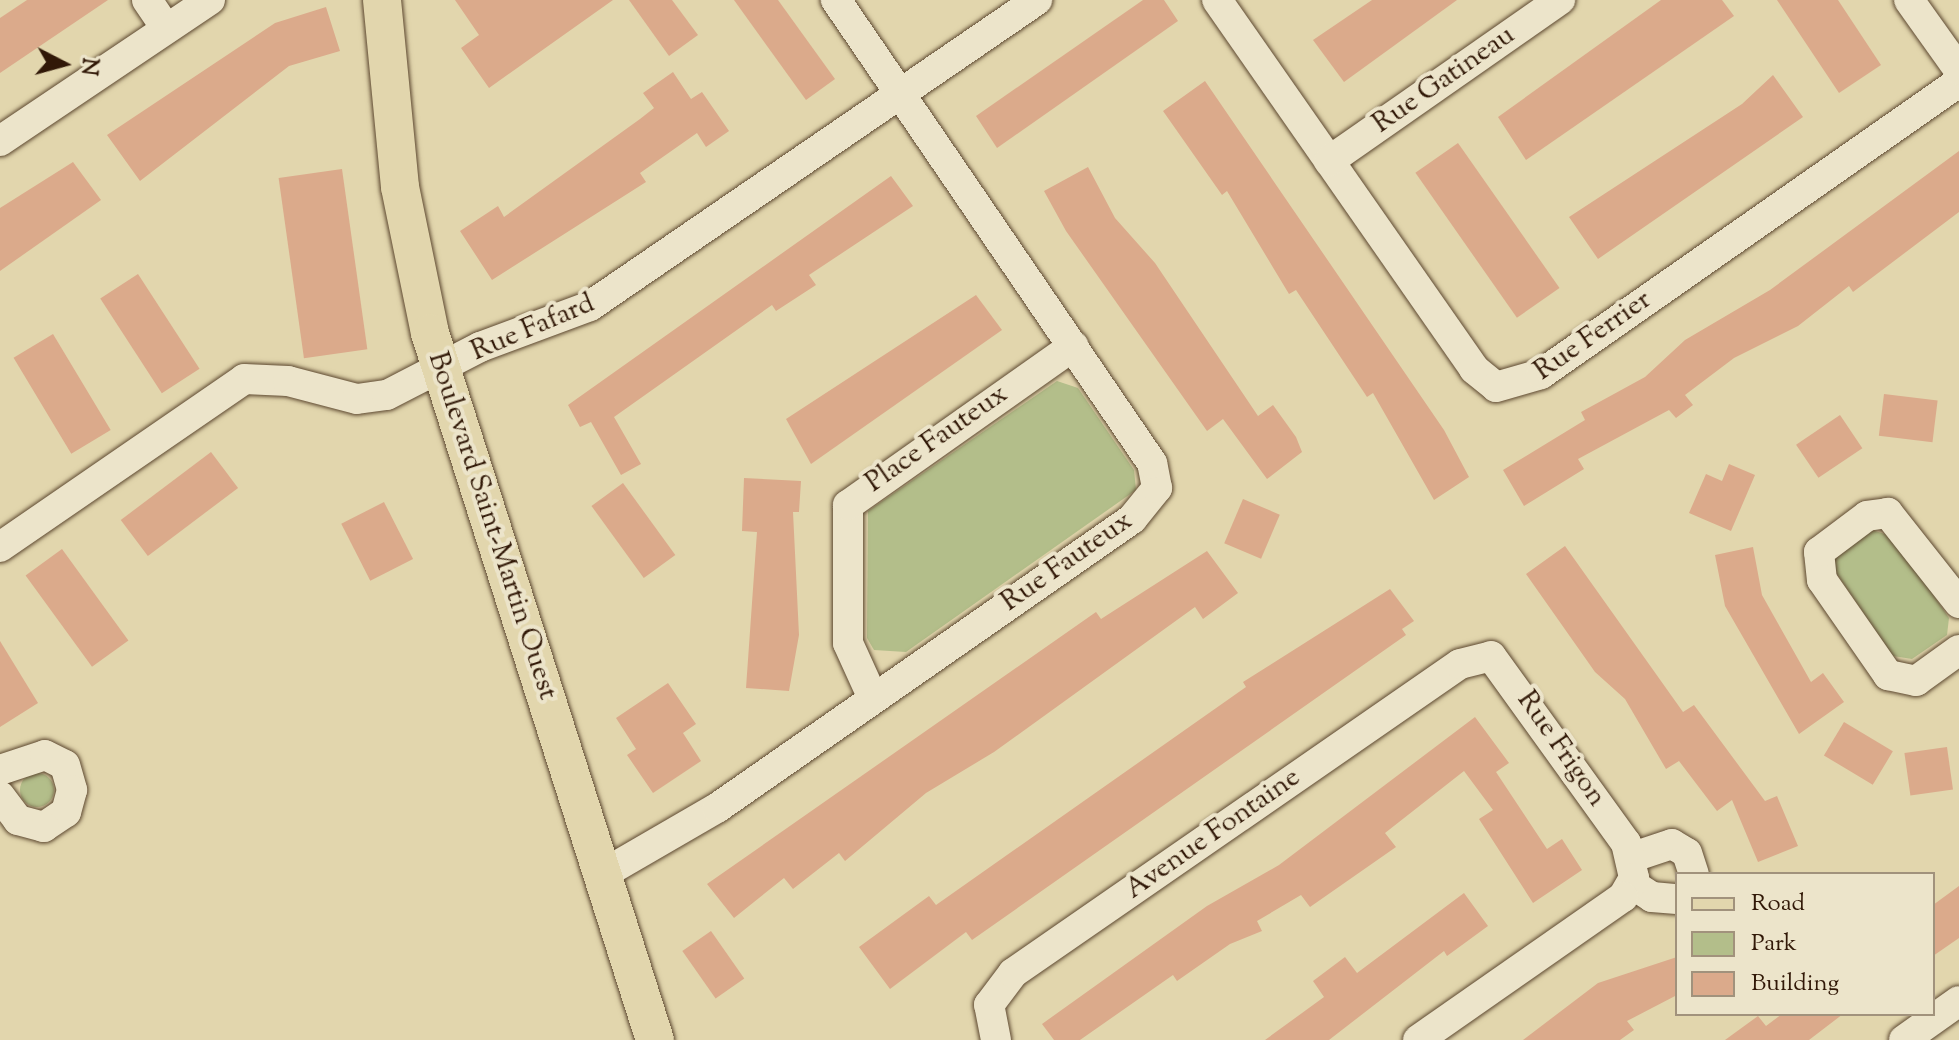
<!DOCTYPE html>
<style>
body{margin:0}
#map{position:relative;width:1959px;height:1040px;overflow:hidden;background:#e2d6ad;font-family:"Sorts Mill Goudy",serif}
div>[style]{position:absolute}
.green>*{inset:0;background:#b3be8a}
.round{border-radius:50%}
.building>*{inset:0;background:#dbaa8b;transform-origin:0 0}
.roads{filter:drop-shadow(0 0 2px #5d4830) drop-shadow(0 0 2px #5d4830)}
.minor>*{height:30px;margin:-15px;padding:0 15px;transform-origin:15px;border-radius:15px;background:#ece4ca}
.major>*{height:38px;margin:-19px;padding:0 19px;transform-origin:19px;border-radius:19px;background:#e2d6ad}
span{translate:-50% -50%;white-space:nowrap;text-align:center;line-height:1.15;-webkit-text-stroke:8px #ece4ca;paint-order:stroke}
.street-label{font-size:28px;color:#311807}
.legend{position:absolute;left:1675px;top:872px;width:260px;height:144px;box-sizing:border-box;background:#ece4ca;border:2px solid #a1927c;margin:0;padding:10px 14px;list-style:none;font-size:24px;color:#311807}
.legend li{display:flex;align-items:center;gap:16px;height:40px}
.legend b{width:40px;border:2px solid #a1927c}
.north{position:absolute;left:24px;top:24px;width:80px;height:80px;-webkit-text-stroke:6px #ece4ca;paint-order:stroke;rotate:96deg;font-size:22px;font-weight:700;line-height:32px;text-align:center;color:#311807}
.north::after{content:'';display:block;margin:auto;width:28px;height:36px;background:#311807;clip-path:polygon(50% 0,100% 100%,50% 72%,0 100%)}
</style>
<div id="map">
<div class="green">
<div style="clip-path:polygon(1057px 381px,1078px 388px,1134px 470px,1136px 490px,906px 652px,874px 650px,867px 638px,868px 511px)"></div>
<div style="clip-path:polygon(1872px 530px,1894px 537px,1949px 618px,1947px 635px,1912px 659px,1893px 656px,1835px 571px,1835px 557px)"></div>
<div class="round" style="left:20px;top:773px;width:34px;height:34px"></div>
</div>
<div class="building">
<div style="clip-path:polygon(27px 0,108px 0,0 73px,0 18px)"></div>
<div style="clip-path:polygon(455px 0,613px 0,489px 88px,461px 48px,479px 35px)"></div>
<div style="clip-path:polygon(629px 0,672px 0,698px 35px,669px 56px)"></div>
<div style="clip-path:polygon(734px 0,778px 0,835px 79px,806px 100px)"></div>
<div style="clip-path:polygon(1143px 0,1164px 0,1178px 21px,997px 148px,976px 116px)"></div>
<div style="clip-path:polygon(1372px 0,1457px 0,1344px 82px,1313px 40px)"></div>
<div style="clip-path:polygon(1661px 0,1722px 0,1734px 16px,1526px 160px,1498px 117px)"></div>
<div style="clip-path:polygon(1777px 0,1838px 0,1881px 65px,1839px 93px)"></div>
<div style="clip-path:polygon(326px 7px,340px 51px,289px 66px,140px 181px,107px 135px,275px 23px)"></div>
<div style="clip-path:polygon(673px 72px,691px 99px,702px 92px,729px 131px,706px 147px,697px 133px,640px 173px,646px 182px,492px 280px,460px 231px,498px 206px,504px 217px,640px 119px,654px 108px,643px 93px)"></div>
<div style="clip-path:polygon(1773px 75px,1803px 117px,1598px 259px,1569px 217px,1742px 104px)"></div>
<div style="clip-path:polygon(1205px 81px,1444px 430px,1469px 477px,1434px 500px,1373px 393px,1367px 397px,1296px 290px,1289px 294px,1227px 191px,1222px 195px,1163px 111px)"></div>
<div style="left:1458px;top:143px;width:177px;height:52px;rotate:55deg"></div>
<div style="clip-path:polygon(1959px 151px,1959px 212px,1853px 292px,1849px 286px,1798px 326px,1734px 358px,1685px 395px,1693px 405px,1676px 418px,1669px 410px,1578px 459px,1584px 469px,1524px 506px,1503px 470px,1585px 420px,1581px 412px,1645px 377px,1685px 340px,1770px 290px)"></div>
<div style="clip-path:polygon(73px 162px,101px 200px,0 271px,0 208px)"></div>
<div style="clip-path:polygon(1088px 167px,1115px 218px,1155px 263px,1258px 416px,1273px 405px,1296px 437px,1302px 452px,1267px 479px,1223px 419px,1207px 431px,1066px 231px,1044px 191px)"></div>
<div style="left:342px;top:169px;width:182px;height:64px;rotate:82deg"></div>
<div style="clip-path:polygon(891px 176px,913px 206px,809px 275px,816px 285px,776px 311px,772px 305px,614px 417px,641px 464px,621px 475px,591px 422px,580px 427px,568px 405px)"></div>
<div style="left:138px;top:274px;width:113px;height:45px;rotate:57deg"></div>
<div style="clip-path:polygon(976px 295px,1002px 330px,811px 464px,786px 419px)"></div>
<div style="left:53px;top:334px;width:112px;height:46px;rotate:59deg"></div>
<div style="left:1884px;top:394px;width:54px;height:42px;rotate:7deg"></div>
<div style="left:1840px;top:415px;width:40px;height:53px;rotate:56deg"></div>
<div style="left:211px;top:452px;width:45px;height:113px;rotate:53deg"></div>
<div style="clip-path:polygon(1729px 464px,1755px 475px,1731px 531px,1689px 513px,1706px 474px,1722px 481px)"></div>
<div style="clip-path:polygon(744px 478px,801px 481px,799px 512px,793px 512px,799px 635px,789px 691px,746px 688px,757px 532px,742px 531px)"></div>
<div style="left:623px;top:483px;width:89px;height:39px;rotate:54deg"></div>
<div style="left:1243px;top:499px;width:40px;height:48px;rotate:23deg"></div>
<div style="left:384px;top:502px;width:64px;height:48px;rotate:63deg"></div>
<div style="clip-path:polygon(1565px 546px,1683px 712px,1694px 705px,1765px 801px,1777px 796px,1798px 846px,1758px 862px,1732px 800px,1717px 811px,1679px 761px,1666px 769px,1625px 699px,1595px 672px,1526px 574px)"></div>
<div style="clip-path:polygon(1753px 547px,1762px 595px,1811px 682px,1823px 673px,1844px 702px,1799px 734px,1725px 606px,1715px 555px)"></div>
<div style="left:62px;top:549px;width:113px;height:45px;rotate:54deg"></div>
<div style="clip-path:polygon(1207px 551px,1238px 593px,1203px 619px,1195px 607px,994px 752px,926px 793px,845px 861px,839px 853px,793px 889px,784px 878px,734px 918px,707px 884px,1096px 612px,1101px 619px)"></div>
<div style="clip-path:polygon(1390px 589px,1414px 621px,1402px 629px,1406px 635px,972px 940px,966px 932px,890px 989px,859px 947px,929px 896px,936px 905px,1246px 687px,1243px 682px)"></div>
<div style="clip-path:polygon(0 641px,38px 703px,0 727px)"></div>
<div style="clip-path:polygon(668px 683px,696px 724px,683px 733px,701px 761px,653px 793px,627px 755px,636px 749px,616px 718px)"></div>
<div style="clip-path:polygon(1475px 717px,1509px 763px,1496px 772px,1547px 849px,1562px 839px,1582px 870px,1533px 903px,1479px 819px,1493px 810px,1464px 771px,1385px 833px,1396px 847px,1310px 907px,1301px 895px,1257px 921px,1262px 931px,1230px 944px,1177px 981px,1173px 975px,1080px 1040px,1054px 1040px,1042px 1024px,1207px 906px,1279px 865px)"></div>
<div style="left:1844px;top:722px;width:57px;height:39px;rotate:31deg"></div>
<div style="left:1947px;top:747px;width:43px;height:43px;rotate:82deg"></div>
<div style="clip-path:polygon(1959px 886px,1959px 938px,1933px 956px,1933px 905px)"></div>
<div style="clip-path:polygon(1464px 893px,1488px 926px,1447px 956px,1444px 951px,1329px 1040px,1265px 1040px,1324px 997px,1313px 981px,1345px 957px,1357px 973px)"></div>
<div style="left:711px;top:931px;width:58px;height:35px;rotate:55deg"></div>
<div style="clip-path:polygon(1677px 957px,1677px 995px,1627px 1021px,1634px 1030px,1620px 1040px,1523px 1040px,1598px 983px)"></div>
<div style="clip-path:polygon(1782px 1014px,1843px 1014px,1809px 1040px,1725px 1040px,1758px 1016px,1766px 1026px)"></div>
</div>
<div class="roads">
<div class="minor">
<div style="left:147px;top:0;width:34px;rotate:56deg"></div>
<div style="left:1217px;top:0;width:450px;rotate:55.1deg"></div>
<div style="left:1474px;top:369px;width:28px;rotate:39deg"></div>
<div style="left:1496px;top:387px;width:47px;rotate:-16.1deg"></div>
<div style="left:1541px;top:374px;width:510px;rotate:-34.94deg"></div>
<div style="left:1909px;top:0;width:86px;rotate:54.5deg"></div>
<div style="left:0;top:141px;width:253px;rotate:-33.9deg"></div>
<div style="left:1329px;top:161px;width:282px;rotate:-34.9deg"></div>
<div style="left:0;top:547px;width:296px;rotate:-34.5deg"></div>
<div style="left:244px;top:379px;width:44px;rotate:2.6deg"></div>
<div style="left:288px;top:381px;width:71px;rotate:14.6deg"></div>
<div style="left:357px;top:399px;width:30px;rotate:-8deg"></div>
<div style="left:387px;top:395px;width:105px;rotate:-27.3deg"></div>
<div style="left:480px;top:347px;width:117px;rotate:-20.4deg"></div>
<div style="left:590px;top:306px;width:542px;rotate:-34.39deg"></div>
<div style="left:1959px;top:603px;width:115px;rotate:-128.3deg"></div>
<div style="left:1888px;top:513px;width:21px;rotate:172deg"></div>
<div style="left:1867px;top:516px;width:60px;rotate:143.1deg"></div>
<div style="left:1819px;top:552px;width:28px;rotate:84deg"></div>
<div style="left:1822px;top:580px;width:116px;rotate:55.2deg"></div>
<div style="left:1888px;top:675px;width:29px;rotate:12deg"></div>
<div style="left:1916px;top:681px;width:53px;rotate:-35.8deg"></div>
<div style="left:872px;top:696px;width:58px;rotate:-114.4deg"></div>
<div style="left:848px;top:643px;width:138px;rotate:-90deg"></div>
<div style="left:848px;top:505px;width:276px;rotate:-35.2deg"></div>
<div style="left:0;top:770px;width:47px;rotate:-18.4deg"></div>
<div style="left:45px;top:755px;width:22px;rotate:27deg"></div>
<div style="left:65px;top:765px;width:26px;rotate:74deg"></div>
<div style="left:72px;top:790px;width:23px;rotate:105deg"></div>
<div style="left:66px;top:812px;width:27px;rotate:146deg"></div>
<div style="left:44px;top:827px;width:27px;rotate:-165deg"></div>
<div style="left:18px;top:820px;width:30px;rotate:-127deg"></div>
<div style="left:1633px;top:857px;width:41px;rotate:-18.4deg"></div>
<div style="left:1672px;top:844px;width:17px;rotate:31deg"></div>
<div style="left:1687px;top:853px;width:22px;rotate:72deg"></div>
<div style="left:603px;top:874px;width:132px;rotate:-30.1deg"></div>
<div style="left:717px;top:808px;width:506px;rotate:-34.85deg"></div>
<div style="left:1132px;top:519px;width:40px;rotate:-51deg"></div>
<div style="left:1157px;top:488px;width:25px;rotate:-101deg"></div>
<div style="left:1152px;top:463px;width:561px;rotate:-124.31deg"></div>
<div style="left:1632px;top:884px;width:24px;rotate:33deg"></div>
<div style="left:1652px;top:897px;width:25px;rotate:5deg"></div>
<div style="left:996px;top:1040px;width:36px;rotate:-101deg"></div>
<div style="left:989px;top:1005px;width:40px;rotate:-53deg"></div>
<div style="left:1013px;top:973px;width:543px;rotate:-34.66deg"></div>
<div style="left:1460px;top:664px;width:32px;rotate:-14deg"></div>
<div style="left:1491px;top:656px;width:231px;rotate:54.2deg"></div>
<div style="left:1626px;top:843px;width:36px;rotate:77deg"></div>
<div style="left:1634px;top:878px;width:22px;rotate:120deg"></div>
<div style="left:1623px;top:897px;width:250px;rotate:145.1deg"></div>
<div style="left:1904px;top:1040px;width:67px;rotate:-35.3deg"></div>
</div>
<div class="major">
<div style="left:382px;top:0;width:188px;rotate:84.5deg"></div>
<div style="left:400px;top:187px;width:149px;rotate:78.4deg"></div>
<div style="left:430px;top:333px;width:742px;rotate:72.35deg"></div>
</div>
</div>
<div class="street-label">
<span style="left:1444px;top:80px;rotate:-35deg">Rue Gatineau</span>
<span style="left:533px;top:328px;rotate:-23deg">Rue Fafard</span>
<span style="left:1593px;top:336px;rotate:-35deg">Rue Ferrier</span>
<span style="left:937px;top:439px;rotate:-35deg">Place Fauteux</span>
<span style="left:492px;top:526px;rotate:72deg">Boulevard Saint-Martin Ouest</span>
<span style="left:1067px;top:562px;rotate:-35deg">Rue Fauteux</span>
<span style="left:1561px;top:749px;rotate:55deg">Rue Frigon</span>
<span style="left:1213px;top:834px;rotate:-35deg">Avenue Fontaine</span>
</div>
<ul class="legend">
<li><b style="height:10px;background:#e2d6ad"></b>Road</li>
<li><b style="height:22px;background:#b3be8a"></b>Park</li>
<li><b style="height:22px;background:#dbaa8b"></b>Building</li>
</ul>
<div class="north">N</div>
</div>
